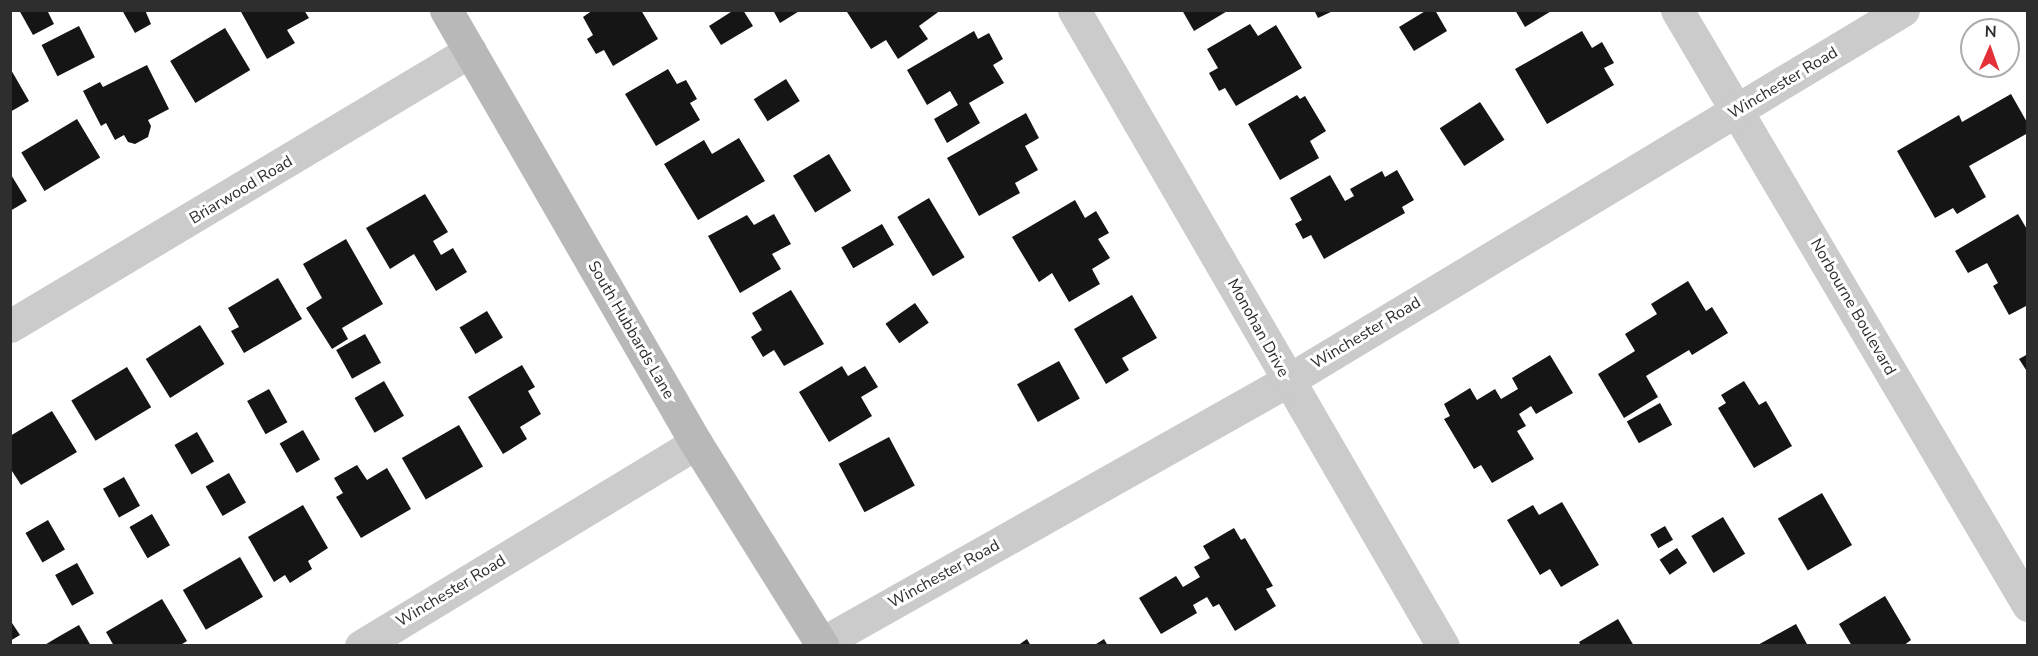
<!DOCTYPE html>
<style>
body{margin:0}
#map{position:relative;width:2038px;height:656px;overflow:hidden;background:#fff;font-family:"Nunito Sans",sans-serif}
div>[style]{position:absolute}
.building>*{inset:0;background:#151515;transform-origin:0 0}
.street>*{height:33px;margin:-16.5px;padding:0 16.5px;transform-origin:16.5px;border-radius:16.5px;background:#cbcbcb}
.secondary>*{height:33px;margin:-16.5px;padding:0 16.5px;transform-origin:16.5px;border-radius:16.5px;background:#b8b8b8}
span{translate:-50% -50%;white-space:nowrap;text-align:center;line-height:1.15;-webkit-text-stroke:6px #fff;paint-order:stroke}
.street-label{font-size:16px;color:#2e2e2e}
.frame{position:absolute;inset:0;border:12px solid #2e2e2e;pointer-events:none}
.north{position:absolute;left:1960px;top:18px;width:60px;height:60px;box-sizing:border-box;background:#fff;border:2px solid #ababab;border-radius:50%;rotate:2deg;font-size:16px;font-weight:700;line-height:24px;text-align:center;color:#2e2e2e}
.north::after{content:'';display:block;margin:auto;width:21px;height:27px;background:#e43139;clip-path:polygon(50% 0,100% 100%,50% 72%,0 100%)}
</style>
<div id="map">
<div class="building">
<div style="clip-path:polygon(19px 10px,47px 10px,54px 24px,33px 35px)"></div>
<div style="clip-path:polygon(122px 10px,145px 10px,151px 24px,135px 33px)"></div>
<div style="clip-path:polygon(240px 10px,304px 10px,309px 18px,287px 30px,295px 43px,267px 59px)"></div>
<div style="clip-path:polygon(593px 10px,641px 10px,658px 39px,613px 66px,604px 50px,596px 54px,587px 39px,593px 35px,583px 17px)"></div>
<div style="clip-path:polygon(734px 10px,743px 10px,753px 26px,721px 45px,709px 26px)"></div>
<div style="clip-path:polygon(773px 10px,801px 10px,780px 23px)"></div>
<div style="clip-path:polygon(941px 10px,919px 26px,928px 39px,898px 59px,886px 40px,871px 49px,847px 12px)"></div>
<div style="clip-path:polygon(1182px 10px,1229px 10px,1194px 31px)"></div>
<div style="clip-path:polygon(1314px 10px,1335px 10px,1318px 18px)"></div>
<div style="clip-path:polygon(1427px 10px,1435px 10px,1447px 31px,1414px 51px,1399px 27px)"></div>
<div style="clip-path:polygon(1515px 10px,1553px 10px,1525px 27px)"></div>
<div style="clip-path:polygon(1250px 24px,1258px 36px,1276px 25px,1302px 68px,1236px 106px,1225px 88px,1219px 91px,1209px 73px,1218px 68px,1207px 49px)"></div>
<div style="left:79px;top:26px;width:35px;height:42px;rotate:63deg"></div>
<div style="left:225px;top:28px;width:49px;height:64px;rotate:59deg"></div>
<div style="clip-path:polygon(974px 31px,978px 39px,989px 33px,1003px 59px,993px 65px,1004px 83px,969px 103px,980px 123px,947px 143px,934px 119px,958px 105px,950px 91px,927px 105px,907px 70px)"></div>
<div style="clip-path:polygon(1582px 31px,1592px 48px,1602px 42px,1614px 63px,1604px 68px,1614px 85px,1547px 124px,1515px 69px)"></div>
<div style="clip-path:polygon(147px 65px,169px 109px,148px 120px,151px 126px,148px 137px,135px 144px,128px 142px,124px 135px,115px 140px,106px 123px,101px 126px,83px 91px,100px 82px,103px 87px)"></div>
<div style="clip-path:polygon(10px 68px,29px 101px,10px 112px)"></div>
<div style="clip-path:polygon(668px 69px,677px 84px,686px 80px,697px 99px,690px 103px,700px 120px,656px 146px,625px 94px)"></div>
<div style="left:786px;top:79px;width:26px;height:38px;rotate:58deg"></div>
<div style="clip-path:polygon(2011px 94px,2028px 124px,2028px 133px,1969px 166px,1986px 197px,1957px 214px,1953px 208px,1935px 218px,1897px 151px,1959px 115px,1962px 122px)"></div>
<div style="clip-path:polygon(1297px 95px,1300px 99px,1305px 96px,1326px 131px,1310px 141px,1319px 158px,1280px 180px,1248px 124px)"></div>
<div style="left:1480px;top:102px;width:45px;height:48px;rotate:57deg"></div>
<div style="clip-path:polygon(1026px 113px,1039px 138px,1025px 146px,1038px 170px,1015px 183px,1020px 193px,979px 216px,947px 158px)"></div>
<div style="left:77px;top:119px;width:45px;height:65px;rotate:59deg"></div>
<div style="clip-path:polygon(739px 138px,765px 181px,698px 220px,664px 164px,704px 140px,712px 154px)"></div>
<div style="left:829px;top:154px;width:43px;height:42px;rotate:59deg"></div>
<div style="clip-path:polygon(1397px 170px,1414px 200px,1402px 207px,1405px 213px,1324px 259px,1311px 235px,1303px 239px,1295px 224px,1302px 220px,1290px 198px,1330px 175px,1345px 201px,1354px 196px,1350px 189px,1382px 171px,1385px 177px)"></div>
<div style="clip-path:polygon(10px 173px,27px 201px,10px 211px)"></div>
<div style="clip-path:polygon(425px 194px,448px 232px,433px 241px,441px 255px,453px 248px,467px 272px,436px 291px,414px 254px,390px 269px,366px 228px)"></div>
<div style="left:929px;top:198px;width:69px;height:37px;rotate:59deg"></div>
<div style="clip-path:polygon(1075px 200px,1085px 218px,1096px 211px,1109px 233px,1098px 239px,1110px 258px,1092px 269px,1100px 284px,1069px 302px,1052px 273px,1039px 282px,1012px 237px)"></div>
<div style="clip-path:polygon(774px 214px,791px 244px,772px 254px,781px 269px,740px 293px,708px 236px,747px 215px,754px 225px)"></div>
<div style="clip-path:polygon(2018px 214px,2028px 231px,2028px 305px,2009px 315px,1993px 286px,1998px 283px,1987px 263px,1968px 273px,1955px 251px)"></div>
<div style="left:882px;top:224px;width:24px;height:47px;rotate:60deg"></div>
<div style="clip-path:polygon(346px 239px,383px 304px,342px 328px,348px 339px,332px 349px,306px 308px,322px 298px,303px 264px)"></div>
<div style="clip-path:polygon(278px 278px,302px 319px,244px 353px,231px 331px,239px 327px,228px 308px)"></div>
<div style="clip-path:polygon(1688px 281px,1706px 311px,1712px 307px,1728px 333px,1692px 355px,1689px 350px,1646px 376px,1658px 397px,1624px 418px,1598px 374px,1635px 351px,1625px 334px,1657px 314px,1651px 304px)"></div>
<div style="clip-path:polygon(791px 290px,824px 344px,784px 366px,774px 350px,763px 357px,751px 337px,762px 330px,752px 313px)"></div>
<div style="clip-path:polygon(1132px 295px,1157px 338px,1122px 358px,1129px 370px,1106px 384px,1074px 329px)"></div>
<div style="left:915px;top:303px;width:24px;height:36px;rotate:55deg"></div>
<div style="left:487px;top:311px;width:31px;height:32px;rotate:59deg"></div>
<div style="left:200px;top:325px;width:46px;height:64px;rotate:58deg"></div>
<div style="left:365px;top:334px;width:33px;height:33px;rotate:61deg"></div>
<div style="clip-path:polygon(2028px 354px,2028px 373px,2019px 359px)"></div>
<div style="clip-path:polygon(1550px 355px,1573px 393px,1536px 414px,1531px 406px,1519px 414px,1526px 426px,1517px 431px,1534px 459px,1492px 483px,1481px 465px,1474px 469px,1444px 419px,1450px 416px,1444px 404px,1470px 388px,1477px 400px,1495px 389px,1501px 399px,1518px 389px,1512px 378px)"></div>
<div style="left:1059px;top:361px;width:43px;height:48px;rotate:61deg"></div>
<div style="clip-path:polygon(522px 365px,535px 387px,528px 391px,541px 414px,520px 427px,527px 439px,503px 454px,468px 397px)"></div>
<div style="clip-path:polygon(842px 366px,848px 376px,865px 366px,878px 387px,861px 397px,872px 416px,829px 442px,799px 392px)"></div>
<div style="left:127px;top:367px;width:47px;height:65px;rotate:59deg"></div>
<div style="left:384px;top:381px;width:40px;height:34px;rotate:60deg"></div>
<div style="clip-path:polygon(1744px 381px,1759px 405px,1766px 401px,1792px 446px,1754px 468px,1718px 408px,1726px 403px,1721px 395px)"></div>
<div style="left:269px;top:389px;width:38px;height:25px;rotate:61deg"></div>
<div style="left:1660px;top:403px;width:25px;height:38px;rotate:61deg"></div>
<div style="clip-path:polygon(52px 411px,77px 452px,21px 485px,10px 468px,10px 436px)"></div>
<div style="left:459px;top:425px;width:48px;height:66px;rotate:60deg"></div>
<div style="left:303px;top:430px;width:34px;height:27px;rotate:60deg"></div>
<div style="left:197px;top:432px;width:34px;height:26px;rotate:60deg"></div>
<div style="left:889px;top:437px;width:55px;height:57px;rotate:62deg"></div>
<div style="clip-path:polygon(357px 465px,367px 480px,387px 468px,411px 509px,361px 538px,336px 497px,343px 493px,334px 478px)"></div>
<div style="left:229px;top:473px;width:34px;height:27px;rotate:60deg"></div>
<div style="left:124px;top:477px;width:33px;height:24px;rotate:61deg"></div>
<div style="left:1822px;top:493px;width:60px;height:51px;rotate:60deg"></div>
<div style="clip-path:polygon(1562px 502px,1599px 565px,1561px 587px,1550px 569px,1540px 575px,1507px 520px,1533px 505px,1539px 515px)"></div>
<div style="clip-path:polygon(303px 505px,328px 548px,308px 561px,312px 569px,304px 574px,290px 583px,285px 575px,274px 582px,248px 537px)"></div>
<div style="left:152px;top:514px;width:36px;height:26px;rotate:60deg"></div>
<div style="left:1723px;top:517px;width:43px;height:37px;rotate:59deg"></div>
<div style="left:48px;top:520px;width:34px;height:26px;rotate:60deg"></div>
<div style="left:1665px;top:526px;width:16px;height:17px;rotate:60deg"></div>
<div style="clip-path:polygon(1234px 528px,1241px 540px,1245px 538px,1273px 586px,1266px 589px,1276px 606px,1235px 631px,1219px 604px,1213px 607px,1207px 597px,1193px 605px,1197px 613px,1161px 634px,1139px 598px,1176px 576px,1183px 587px,1200px 577px,1194px 567px,1210px 558px,1203px 546px)"></div>
<div style="left:1677px;top:548px;width:18px;height:21px;rotate:56deg"></div>
<div style="left:240px;top:557px;width:46px;height:66px;rotate:60deg"></div>
<div style="left:77px;top:563px;width:35px;height:25px;rotate:61deg"></div>
<div style="clip-path:polygon(1885px 596px,1911px 640px,1903px 646px,1852px 646px,1839px 624px)"></div>
<div style="clip-path:polygon(162px 599px,187px 641px,179px 646px,114px 646px,106px 632px)"></div>
<div style="clip-path:polygon(1618px 619px,1634px 646px,1581px 646px,1579px 642px)"></div>
<div style="clip-path:polygon(10px 620px,20px 635px,10px 641px)"></div>
<div style="clip-path:polygon(1796px 624px,1808px 646px,1756px 646px)"></div>
<div style="clip-path:polygon(79px 625px,91px 646px,43px 646px,58px 637px)"></div>
<div style="clip-path:polygon(1027px 639px,1031px 646px,1017px 646px)"></div>
<div style="clip-path:polygon(1104px 639px,1108px 646px,1093px 646px)"></div>
</div>
<div class="street">
<div style="left:1074px;top:10px;width:735px;rotate:59.88deg"></div>
<div style="left:1677px;top:10px;width:691px;rotate:59.46deg"></div>
<div style="left:10px;top:326px;width:536px;rotate:-30.87deg"></div>
<div style="left:822px;top:643px;width:534px;rotate:-29.4deg"></div>
<div style="left:1287px;top:381px;width:719px;rotate:-31.06deg"></div>
<div style="left:361px;top:646px;width:392px;rotate:-31.2deg"></div>
</div>
<div class="secondary">
<div style="left:446px;top:10px;width:500px;rotate:60deg"></div>
<div style="left:696px;top:443px;width:239px;rotate:58deg"></div>
</div>
<div class="street-label">
<span style="left:1783px;top:83px;rotate:-31deg">Winchester Road</span>
<span style="left:241px;top:190px;rotate:-31deg">Briarwood Road</span>
<span style="left:1853px;top:307px;rotate:60deg">Norbourne Boulevard</span>
<span style="left:1258px;top:328px;rotate:61deg">Monohan Drive</span>
<span style="left:631px;top:330px;rotate:60deg">South Hubbards Lane</span>
<span style="left:1366px;top:333px;rotate:-31deg">Winchester Road</span>
<span style="left:944px;top:574px;rotate:-29deg">Winchester Road</span>
<span style="left:451px;top:591px;rotate:-31deg">Winchester Road</span>
</div>
<div class="frame"></div>
<div class="north">N</div>
</div>
